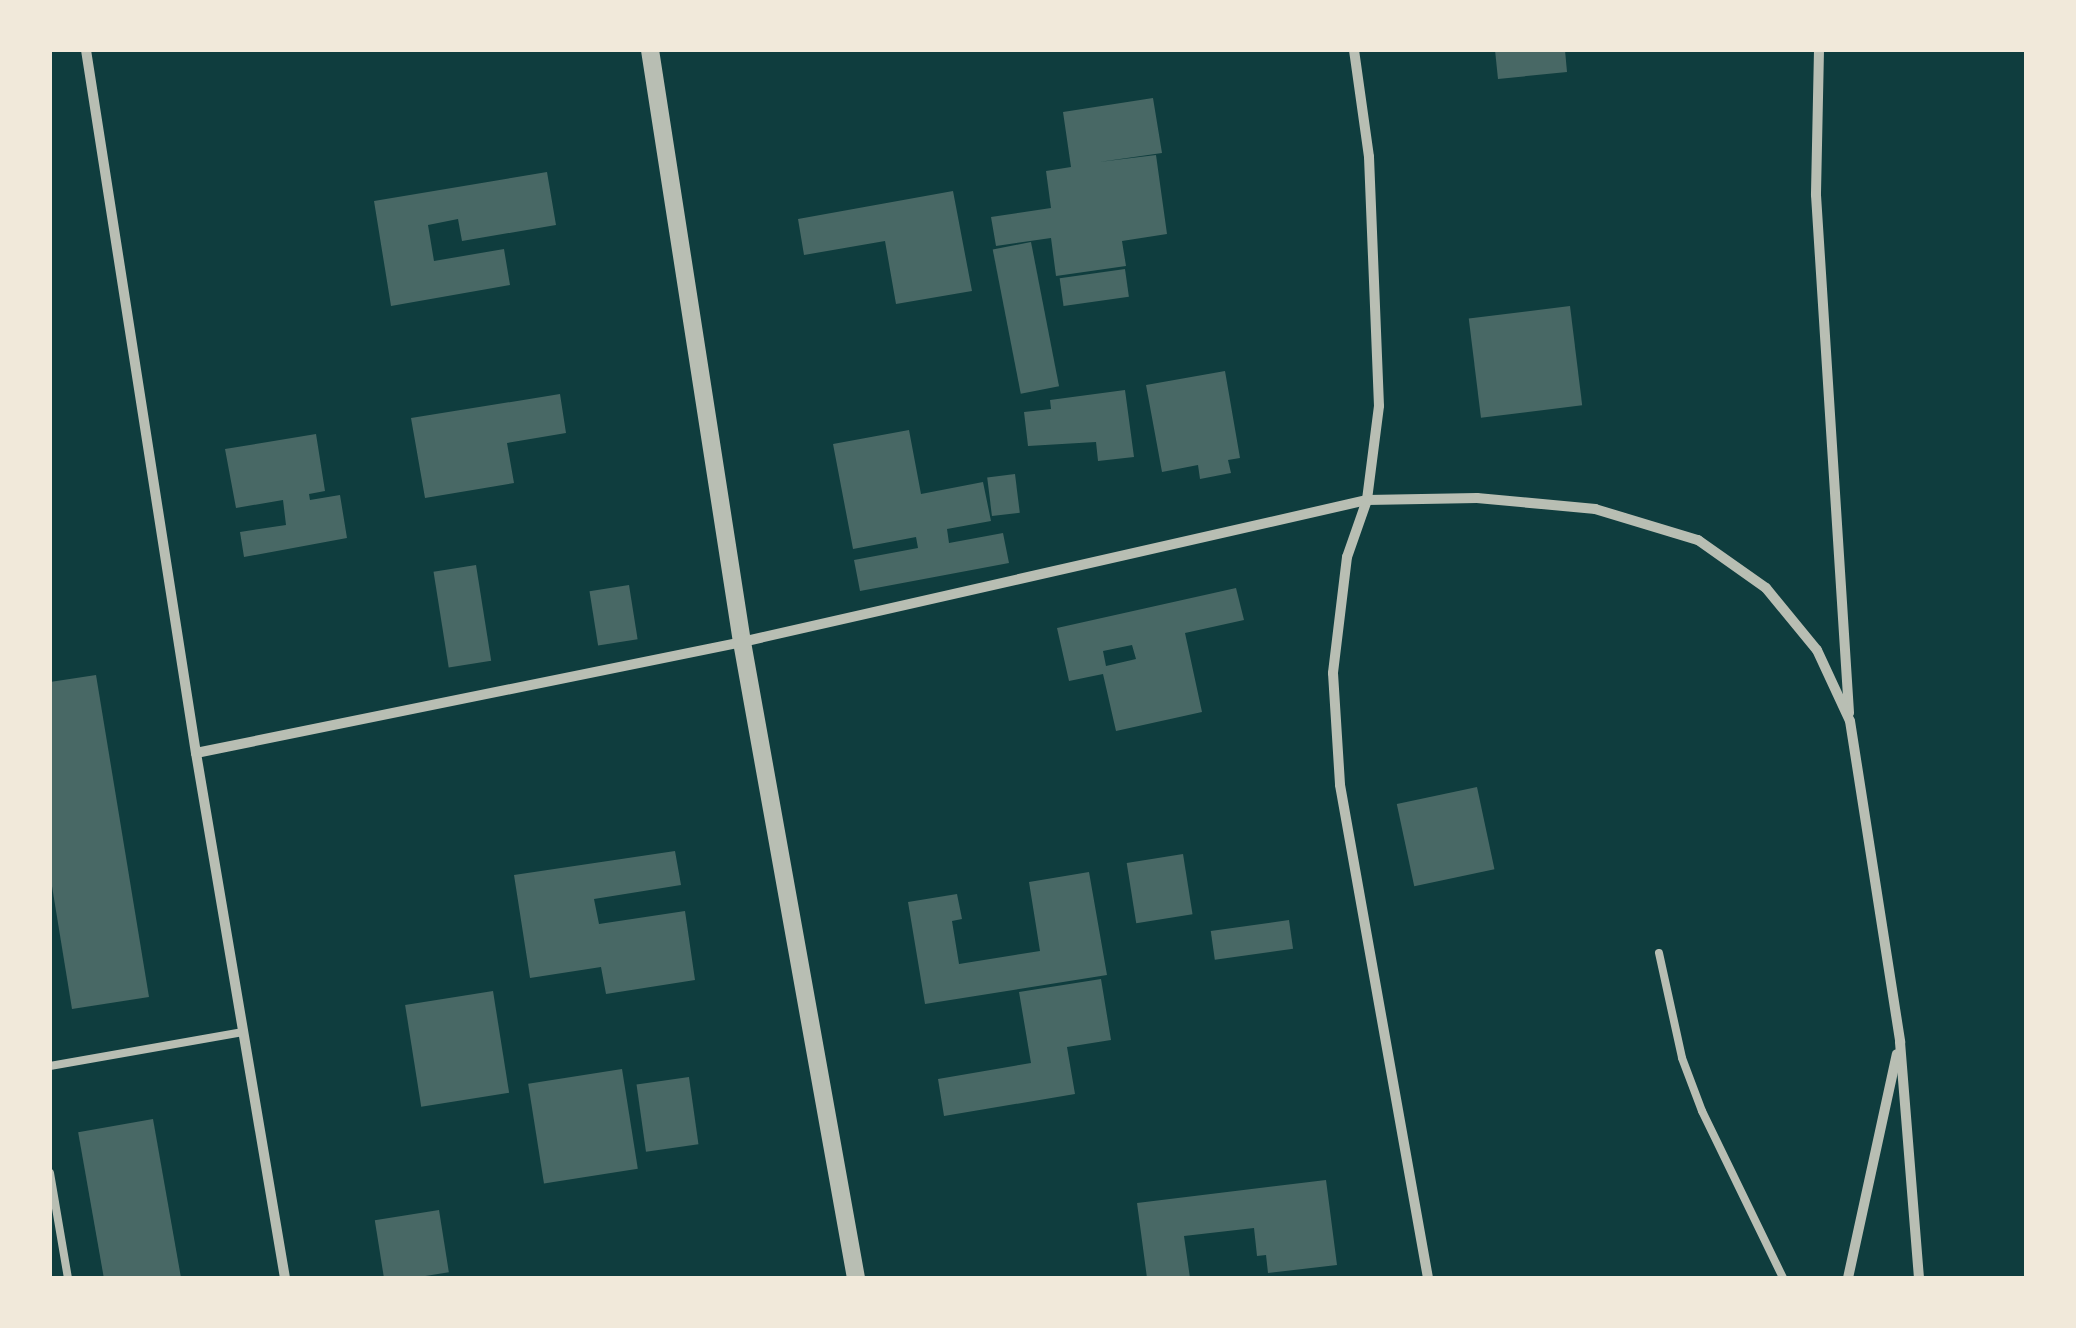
<!DOCTYPE html>
<style>
body{margin:0}
#map{position:relative;width:2076px;height:1328px;overflow:hidden;background:#0f3d3e;font-family:"Fira Sans Condensed",sans-serif}
div>[style]{position:absolute}
.building>*{inset:0;background:#486865;transform-origin:0 0}
.service>*{height:8px;margin:-4px;padding:0 4px;transform-origin:4px;border-radius:4px;background:#b8beb3}
.minor>*{height:10px;margin:-5px;padding:0 5px;transform-origin:5px;border-radius:5px;background:#b8beb3}
.tertiary>*{height:18px;margin:-9px;padding:0 9px;transform-origin:9px;border-radius:9px;background:#b8beb3}
span{translate:-50% -50%;white-space:nowrap;text-align:center;line-height:1.15;-webkit-text-stroke:8px #f1e9da;paint-order:stroke}
.frame{position:absolute;inset:0;border:52px solid #f1e9da;pointer-events:none}
</style>
<div id="map">
<div class="building">
<div style="clip-path:polygon(1495px 50px,1565px 50px,1567px 72px,1498px 79px)"></div>
<div style="clip-path:polygon(1153px 98px,1162px 153px,1099px 162px,1156px 155px,1167px 234px,1122px 241px,1126px 266px,1056px 276px,1051px 238px,996px 246px,991px 217px,1051px 208px,1046px 171px,1071px 167px,1063px 112px)"></div>
<div style="clip-path:polygon(547px 172px,556px 225px,462px 241px,458px 219px,428px 225px,434px 261px,504px 249px,510px 285px,391px 306px,374px 201px)"></div>
<div style="clip-path:polygon(953px 191px,972px 291px,896px 304px,885px 241px,804px 255px,798px 219px)"></div>
<div style="left:1031px;top:242px;width:147px;height:39px;rotate:79deg"></div>
<div style="left:1125px;top:269px;width:28px;height:66px;rotate:82deg"></div>
<div style="left:1570px;top:306px;width:100px;height:102px;rotate:83deg"></div>
<div style="clip-path:polygon(1225px 371px,1240px 458px,1228px 460px,1231px 473px,1200px 479px,1198px 465px,1162px 472px,1146px 385px)"></div>
<div style="clip-path:polygon(1125px 390px,1134px 457px,1098px 461px,1096px 442px,1028px 446px,1024px 412px,1051px 409px,1050px 400px)"></div>
<div style="clip-path:polygon(560px 394px,566px 433px,507px 443px,514px 483px,425px 498px,411px 418px)"></div>
<div style="clip-path:polygon(909px 430px,921px 494px,983px 482px,991px 521px,947px 529px,949px 543px,1003px 533px,1009px 563px,860px 591px,854px 560px,918px 548px,916px 537px,853px 549px,833px 444px)"></div>
<div style="clip-path:polygon(316px 434px,325px 491px,309px 494px,310px 500px,340px 495px,347px 538px,244px 557px,240px 532px,286px 525px,283px 500px,236px 508px,225px 449px)"></div>
<div style="left:1015px;top:474px;width:39px;height:28px;rotate:83deg"></div>
<div style="left:476px;top:565px;width:97px;height:43px;rotate:81deg"></div>
<div style="left:629px;top:585px;width:55px;height:40px;rotate:81deg"></div>
<div style="clip-path:polygon(evenodd,1236px 588px,1244px 620px,1185px 633px,1202px 712px,1116px 731px,1103px 674px,1069px 681px,1057px 628px,1236px 588px,1132px 645px,1136px 659px,1106px 666px,1103px 651px,1132px 645px)"></div>
<div style="clip-path:polygon(96px 675px,149px 997px,72px 1009px,50px 874px,50px 682px)"></div>
<div style="left:1477px;top:787px;width:84px;height:82px;rotate:78deg"></div>
<div style="clip-path:polygon(675px 851px,681px 885px,594px 899px,599px 924px,685px 911px,695px 980px,606px 994px,601px 967px,530px 978px,514px 875px)"></div>
<div style="left:1183px;top:854px;width:61px;height:57px;rotate:81deg"></div>
<div style="clip-path:polygon(1089px 872px,1107px 975px,925px 1004px,908px 902px,957px 894px,962px 919px,952px 921px,959px 964px,1040px 951px,1029px 882px)"></div>
<div style="left:1289px;top:920px;width:29px;height:79px;rotate:82deg"></div>
<div style="clip-path:polygon(1101px 979px,1111px 1040px,1067px 1047px,1075px 1094px,944px 1116px,938px 1079px,1031px 1063px,1019px 992px)"></div>
<div style="left:493px;top:991px;width:103px;height:89px;rotate:81deg"></div>
<div style="left:622px;top:1069px;width:101px;height:95px;rotate:81deg"></div>
<div style="left:689px;top:1077px;width:68px;height:53px;rotate:82deg"></div>
<div style="left:153px;top:1119px;width:161px;height:76px;rotate:80deg"></div>
<div style="clip-path:polygon(1326px 1180px,1337px 1265px,1268px 1273px,1266px 1255px,1257px 1256px,1254px 1228px,1184px 1236px,1190px 1278px,1147px 1278px,1137px 1203px)"></div>
<div style="left:439px;top:1210px;width:63px;height:65px;rotate:81deg"></div>
</div>
<div class="service">
<div style="left:1659px;top:953px;width:107px;rotate:77.6deg"></div>
<div style="left:1682px;top:1058px;width:57px;rotate:69.3deg"></div>
<div style="left:1702px;top:1111px;width:186px;rotate:64.1deg"></div>
<div style="left:50px;top:1066px;width:196px;rotate:-10deg"></div>
<div style="left:50px;top:1173px;width:107px;rotate:80.3deg"></div>
</div>
<div class="minor">
<div style="left:86px;top:50px;width:712px;rotate:81.11deg"></div>
<div style="left:196px;top:753px;width:532px;rotate:80.38deg"></div>
<div style="left:1354px;top:50px;width:108px;rotate:82deg"></div>
<div style="left:1369px;top:157px;width:249px;rotate:87.7deg"></div>
<div style="left:1379px;top:406px;width:95px;rotate:97.3deg"></div>
<div style="left:1367px;top:500px;width:60px;rotate:109.3deg"></div>
<div style="left:1347px;top:557px;width:117px;rotate:96.9deg"></div>
<div style="left:1333px;top:673px;width:112px;rotate:86.4deg"></div>
<div style="left:1340px;top:785px;width:501px;rotate:79.88deg"></div>
<div style="left:1819px;top:50px;width:145px;rotate:91.2deg"></div>
<div style="left:1816px;top:195px;width:519px;rotate:86.35deg"></div>
<div style="left:196px;top:753px;width:557px;rotate:-11.49deg"></div>
<div style="left:742px;top:642px;width:641px;rotate:-12.8deg"></div>
<div style="left:1367px;top:500px;width:110px;rotate:-1deg"></div>
<div style="left:1477px;top:498px;width:119px;rotate:5.3deg"></div>
<div style="left:1595px;top:509px;width:108px;rotate:16.8deg"></div>
<div style="left:1698px;top:540px;width:83px;rotate:35.2deg"></div>
<div style="left:1766px;top:588px;width:80px;rotate:50.6deg"></div>
<div style="left:1817px;top:650px;width:78px;rotate:65.1deg"></div>
<div style="left:1850px;top:721px;width:325px;rotate:81.1deg"></div>
<div style="left:1900px;top:1042px;width:237px;rotate:85.4deg"></div>
<div style="left:1848px;top:1278px;width:229px;rotate:-77.7deg"></div>
</div>
<div class="tertiary">
<div style="left:650px;top:50px;width:599px;rotate:81.17deg"></div>
<div style="left:742px;top:642px;width:646px;rotate:79.84deg"></div>
</div>
<div class="frame"></div>
</div>
